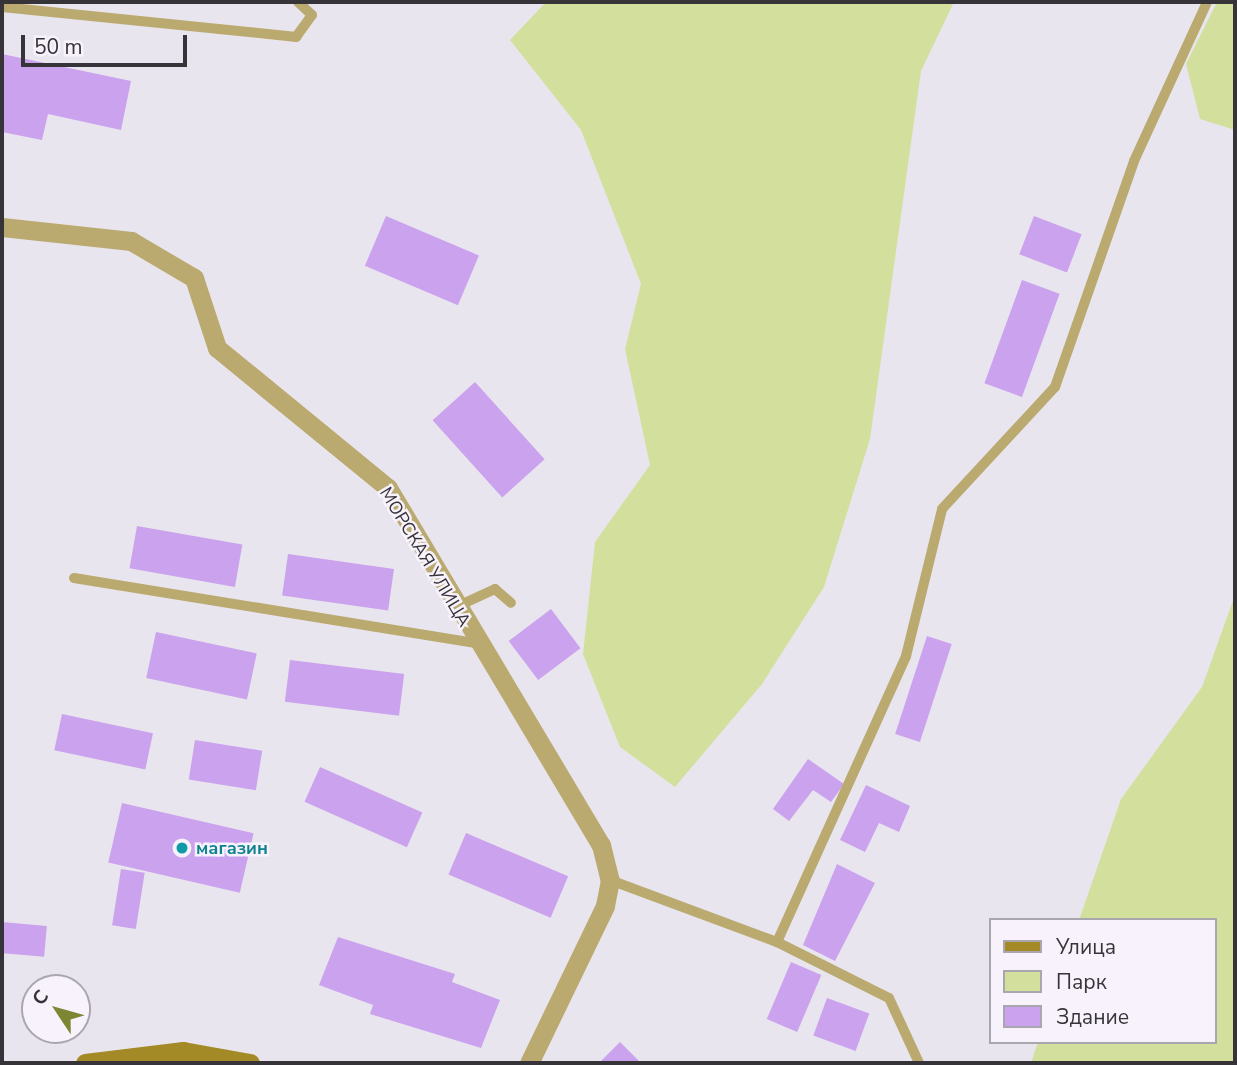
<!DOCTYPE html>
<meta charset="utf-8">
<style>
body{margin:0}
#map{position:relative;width:1237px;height:1065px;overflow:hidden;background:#e9e5ee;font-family:"Nunito Sans",sans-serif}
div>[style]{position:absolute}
.green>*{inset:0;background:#d3e09d}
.building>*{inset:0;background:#cba2ed;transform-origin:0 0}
.service>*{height:10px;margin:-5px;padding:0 5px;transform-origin:5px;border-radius:5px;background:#baaa70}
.minor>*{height:19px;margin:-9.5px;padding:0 9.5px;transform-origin:9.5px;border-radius:9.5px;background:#baaa70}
.secondary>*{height:19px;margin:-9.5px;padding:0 9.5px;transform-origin:9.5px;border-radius:9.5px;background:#a48a26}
.dots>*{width:19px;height:19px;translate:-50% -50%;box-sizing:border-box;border:4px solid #f7f2fb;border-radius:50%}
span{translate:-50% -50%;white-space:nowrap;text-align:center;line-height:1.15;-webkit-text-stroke:5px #f7f2fb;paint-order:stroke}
.street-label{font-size:18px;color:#363438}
.culture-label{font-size:18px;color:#0d838f;font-weight:700}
.left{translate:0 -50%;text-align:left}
.frame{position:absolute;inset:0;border:4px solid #363438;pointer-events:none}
.legend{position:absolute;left:989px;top:918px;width:228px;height:126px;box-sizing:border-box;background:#f7f2fb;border:2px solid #aaa6ad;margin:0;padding:9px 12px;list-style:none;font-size:21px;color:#363438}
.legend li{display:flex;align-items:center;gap:14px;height:35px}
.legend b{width:35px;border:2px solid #aaa6ad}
.north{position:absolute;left:21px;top:974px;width:70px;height:70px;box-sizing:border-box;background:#f7f2fb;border:2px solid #aaa6ad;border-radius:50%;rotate:306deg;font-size:19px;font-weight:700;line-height:28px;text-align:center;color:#363438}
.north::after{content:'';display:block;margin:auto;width:24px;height:32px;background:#7d8632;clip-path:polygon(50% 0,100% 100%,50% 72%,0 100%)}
.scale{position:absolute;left:21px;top:35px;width:166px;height:32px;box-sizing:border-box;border:4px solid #363438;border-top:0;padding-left:9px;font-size:21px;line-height:24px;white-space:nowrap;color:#363438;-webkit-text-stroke:5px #f7f2fb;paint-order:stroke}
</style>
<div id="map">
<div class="green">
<div style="clip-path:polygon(546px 2px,954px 2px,921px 71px,870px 439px,824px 587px,762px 684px,675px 787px,620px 747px,583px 654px,595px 542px,650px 465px,625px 349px,641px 284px,581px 130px,510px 40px)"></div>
<div style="clip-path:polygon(1217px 2px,1235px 2px,1235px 130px,1200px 119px,1186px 64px)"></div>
<div style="clip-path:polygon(1235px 595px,1235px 1063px,1031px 1063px,1038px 1042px,1214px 1042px,1214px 920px,1079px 920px,1121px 799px,1202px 687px)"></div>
</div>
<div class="building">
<div style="clip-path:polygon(2px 54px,131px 81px,121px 130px,48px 114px,42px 140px,2px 132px)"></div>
<div style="left:386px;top:216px;width:101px;height:54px;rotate:23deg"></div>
<div style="left:1034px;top:216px;width:51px;height:41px;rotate:21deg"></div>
<div style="left:1022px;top:280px;width:40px;height:110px;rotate:20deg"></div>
<div style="left:475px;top:382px;width:104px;height:57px;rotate:48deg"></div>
<div style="left:137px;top:526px;width:107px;height:43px;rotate:10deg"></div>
<div style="left:288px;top:554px;width:107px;height:42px;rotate:8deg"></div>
<div style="left:551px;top:609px;width:49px;height:53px;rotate:53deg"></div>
<div style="left:156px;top:632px;width:103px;height:47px;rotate:12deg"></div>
<div style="left:927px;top:636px;width:26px;height:103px;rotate:18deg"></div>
<div style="left:290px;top:660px;width:115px;height:42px;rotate:7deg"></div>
<div style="left:62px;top:714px;width:93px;height:37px;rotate:12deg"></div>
<div style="left:195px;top:740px;width:68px;height:40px;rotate:9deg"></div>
<div style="clip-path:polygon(808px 759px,844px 784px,831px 802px,813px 790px,789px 821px,773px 809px)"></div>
<div style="left:320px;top:767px;width:112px;height:38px;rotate:24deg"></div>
<div style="clip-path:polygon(866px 785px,910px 806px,899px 832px,879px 823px,865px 852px,840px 840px)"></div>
<div style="left:122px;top:803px;width:135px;height:61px;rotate:13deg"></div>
<div style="left:466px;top:833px;width:111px;height:45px;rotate:23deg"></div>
<div style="clip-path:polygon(837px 864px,875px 883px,835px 961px,803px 945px)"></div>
<div style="left:121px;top:869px;width:24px;height:57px;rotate:9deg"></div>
<div style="left:2px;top:922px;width:45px;height:31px;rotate:5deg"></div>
<div style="clip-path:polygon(338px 937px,455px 974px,452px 982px,500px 1000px,481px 1048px,370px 1014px,373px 1005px,319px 985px)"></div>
<div style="left:791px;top:962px;width:33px;height:62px;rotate:23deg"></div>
<div style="left:827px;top:998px;width:45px;height:40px;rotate:20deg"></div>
<div style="clip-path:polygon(620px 1042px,641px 1063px,599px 1063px)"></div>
</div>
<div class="service">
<div style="left:2px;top:7px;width:296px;rotate:5.8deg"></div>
<div style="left:296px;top:37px;width:27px;rotate:-54deg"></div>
<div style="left:312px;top:15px;width:19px;rotate:-137deg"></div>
<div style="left:74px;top:578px;width:407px;rotate:9.2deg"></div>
<div style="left:456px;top:607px;width:43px;rotate:-24.8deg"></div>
<div style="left:495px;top:589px;width:21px;rotate:41deg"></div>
<div style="left:610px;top:880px;width:178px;rotate:20.4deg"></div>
<div style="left:777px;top:942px;width:314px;rotate:-65.7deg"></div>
<div style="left:906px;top:656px;width:151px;rotate:-76.2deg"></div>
<div style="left:942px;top:509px;width:166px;rotate:-47.2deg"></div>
<div style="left:1055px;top:387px;width:239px;rotate:-70.7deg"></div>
<div style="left:1134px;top:161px;width:175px;rotate:-65.3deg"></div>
<div style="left:777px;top:942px;width:125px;rotate:26.6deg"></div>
<div style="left:889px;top:998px;width:72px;rotate:65.2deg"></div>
</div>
<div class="minor">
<div style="left:2px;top:227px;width:130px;rotate:6.2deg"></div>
<div style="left:131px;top:241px;width:73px;rotate:30.4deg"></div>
<div style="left:194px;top:278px;width:74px;rotate:71.8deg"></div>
<div style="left:217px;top:348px;width:221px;rotate:39.3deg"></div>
<div style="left:388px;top:488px;width:416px;rotate:59.2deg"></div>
<div style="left:601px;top:845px;width:36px;rotate:76deg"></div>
<div style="left:610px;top:880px;width:26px;rotate:101deg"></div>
<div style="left:605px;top:906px;width:174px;rotate:115.8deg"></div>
</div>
<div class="secondary">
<div style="left:85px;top:1063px;width:99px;rotate:-7deg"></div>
<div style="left:183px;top:1051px;width:68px;rotate:10.2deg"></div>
</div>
<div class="dots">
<div style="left:182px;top:848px;background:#0f9aa8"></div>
</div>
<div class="street-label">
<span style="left:425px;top:557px;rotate:59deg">МОРСКАЯ УЛИЦА</span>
</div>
<div class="culture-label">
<span class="left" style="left:196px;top:848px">магазин</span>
</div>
<div class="frame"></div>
<ul class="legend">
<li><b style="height:9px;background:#a48a26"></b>Улица</li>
<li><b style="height:19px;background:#d3e09d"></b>Парк</li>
<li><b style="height:19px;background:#cba2ed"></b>Здание</li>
</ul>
<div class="north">С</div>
<div class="scale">50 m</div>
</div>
